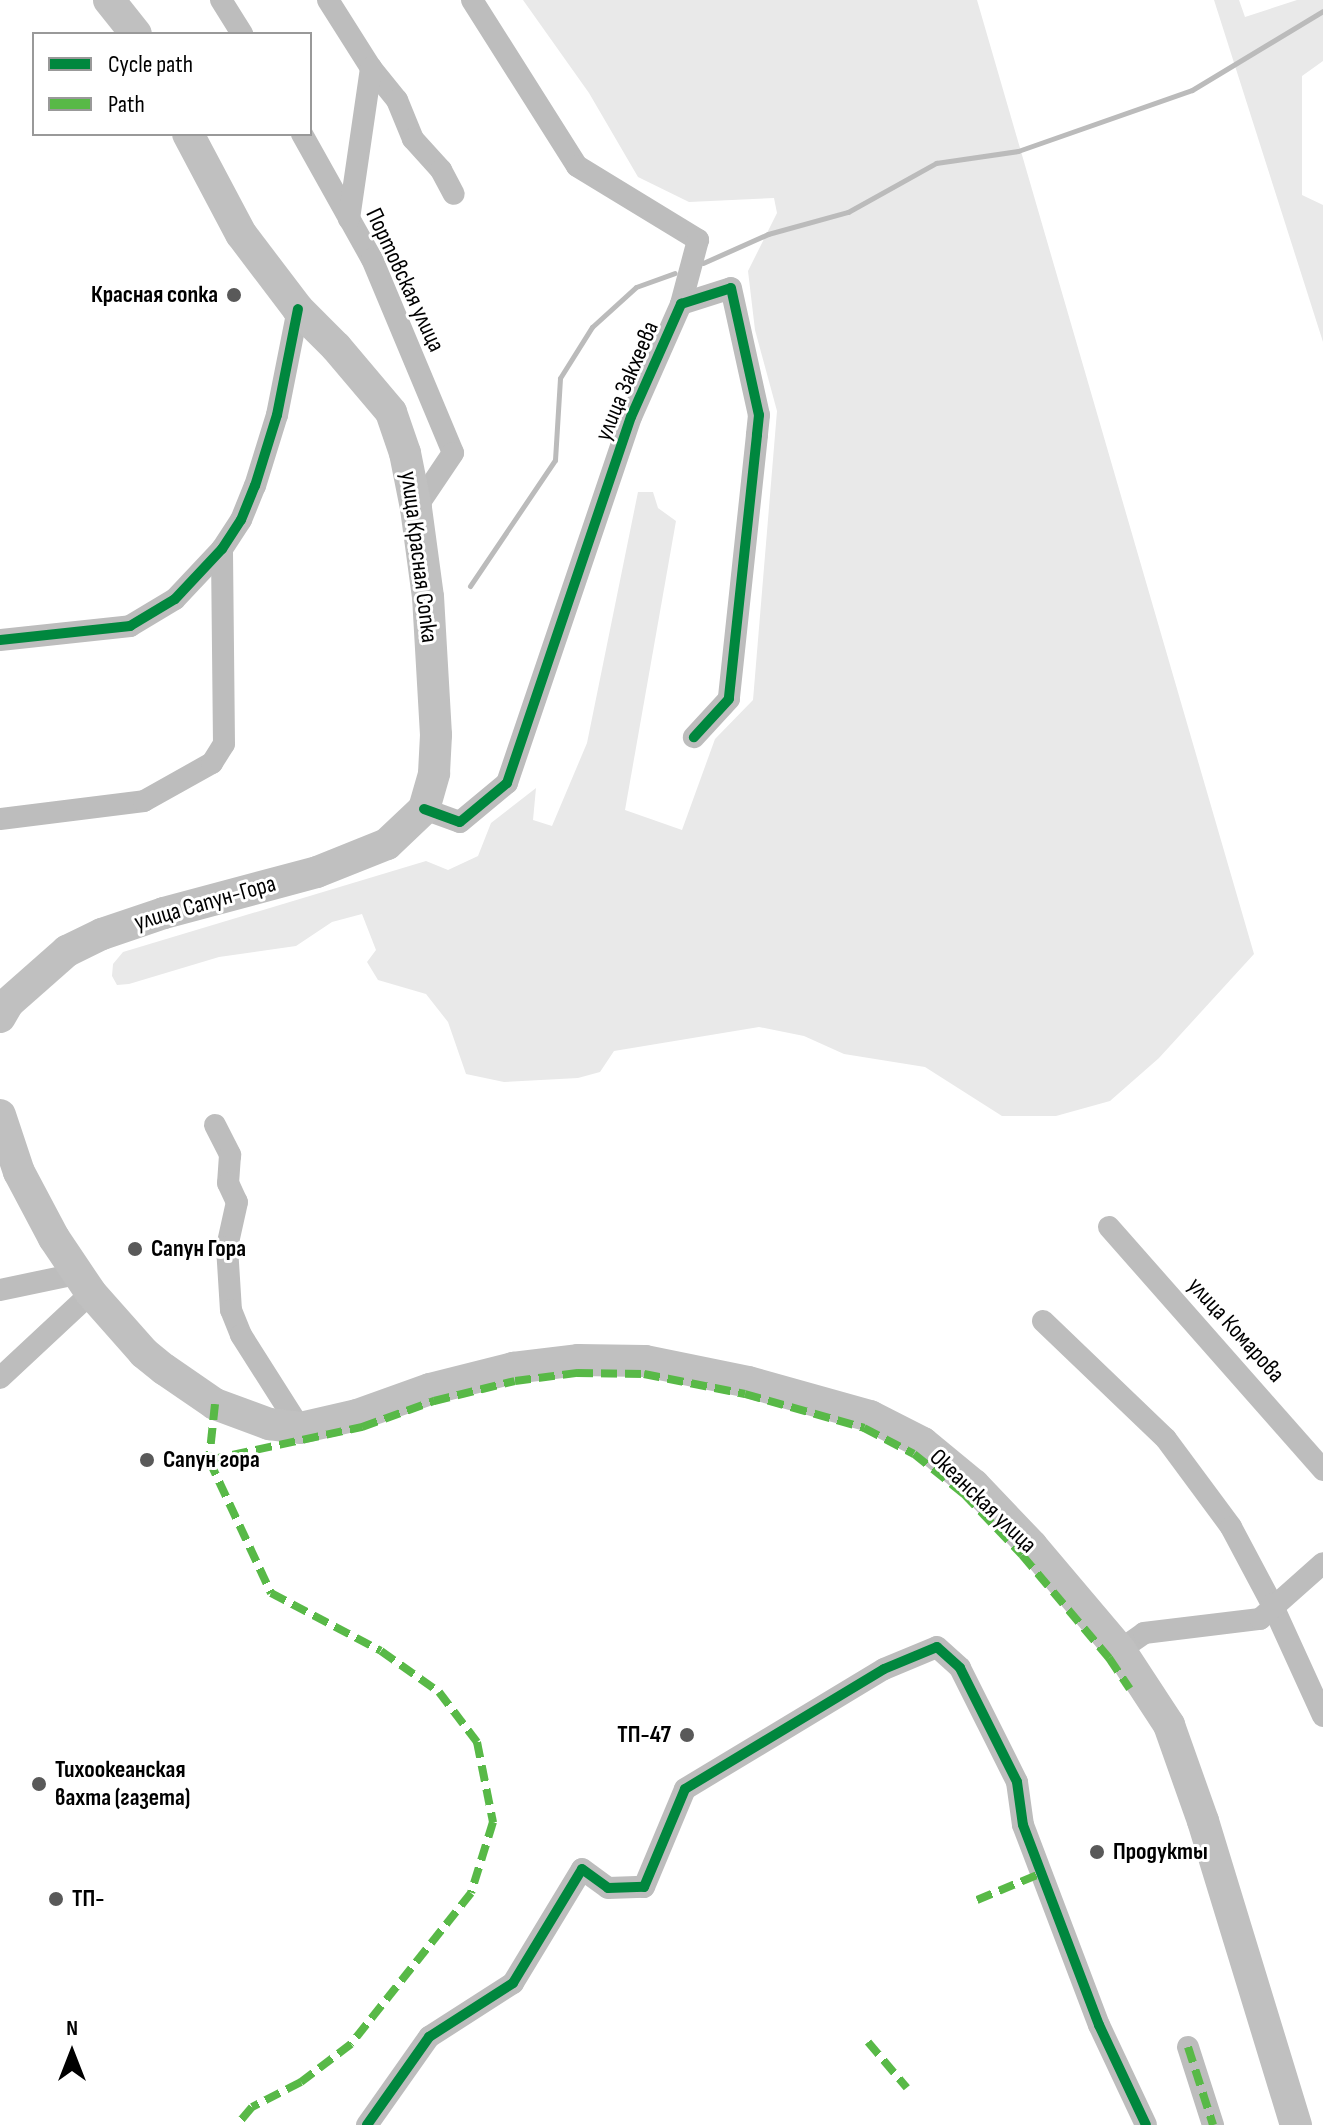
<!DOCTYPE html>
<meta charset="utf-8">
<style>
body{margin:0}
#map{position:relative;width:1323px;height:2125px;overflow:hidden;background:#fff;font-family:"Sofia Sans Condensed",sans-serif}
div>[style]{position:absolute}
.green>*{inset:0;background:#e9e9e9}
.stream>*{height:5px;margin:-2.5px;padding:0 2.5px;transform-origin:2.5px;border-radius:2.5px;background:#bbb}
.minor>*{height:22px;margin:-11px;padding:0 11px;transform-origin:11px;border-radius:11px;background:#bdbdbd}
.secondary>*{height:32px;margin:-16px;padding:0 16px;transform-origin:16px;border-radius:16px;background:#c0c0c0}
.quiet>*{height:8px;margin-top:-4px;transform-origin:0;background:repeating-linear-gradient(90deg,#58b947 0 16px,transparent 0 24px)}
.cycleway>*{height:10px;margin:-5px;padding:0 5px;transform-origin:5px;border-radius:5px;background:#00873e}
.dots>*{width:22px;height:22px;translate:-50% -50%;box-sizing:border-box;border:4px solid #fff;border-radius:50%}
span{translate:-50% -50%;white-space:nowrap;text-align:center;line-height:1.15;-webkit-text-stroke:6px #fff;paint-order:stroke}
.street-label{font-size:24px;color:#000}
.poi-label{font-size:24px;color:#000;font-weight:700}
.right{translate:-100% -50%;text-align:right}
.left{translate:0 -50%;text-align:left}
.legend{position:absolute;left:32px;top:32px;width:280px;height:104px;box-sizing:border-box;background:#fff;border:2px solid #999;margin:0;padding:10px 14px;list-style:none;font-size:24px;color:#000}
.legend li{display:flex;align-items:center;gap:16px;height:40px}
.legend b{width:40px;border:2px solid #999}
.north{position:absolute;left:32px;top:2013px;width:80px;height:80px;-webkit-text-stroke:6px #fff;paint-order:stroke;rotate:0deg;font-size:22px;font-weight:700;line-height:32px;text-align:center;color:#000}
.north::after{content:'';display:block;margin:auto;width:28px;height:36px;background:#000;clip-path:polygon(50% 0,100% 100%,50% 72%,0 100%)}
</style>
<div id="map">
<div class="green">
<div style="clip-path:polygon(523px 0,977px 0,1254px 954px,1159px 1058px,1110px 1101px,1056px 1116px,1002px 1116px,925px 1067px,844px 1054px,804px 1036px,759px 1027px,614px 1051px,600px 1072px,578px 1078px,504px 1082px,466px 1074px,448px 1022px,426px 994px,378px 980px,367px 962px,376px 950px,362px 914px,332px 922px,296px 946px,219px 957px,129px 984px,117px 985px,112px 976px,113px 964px,123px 952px,426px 861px,448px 870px,478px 856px,491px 823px,536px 788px,533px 820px,552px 826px,587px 743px,638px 492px,653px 492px,658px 508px,676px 521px,625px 810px,682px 830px,715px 739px,753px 700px,777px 411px,755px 330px,748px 271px,777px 213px,774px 198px,689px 202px,638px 177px,589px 93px)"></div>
<div style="clip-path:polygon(1214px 0,1239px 0,1245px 17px,1297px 0,1323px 0,1323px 61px,1302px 76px,1302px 195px,1323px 205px,1323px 342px)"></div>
</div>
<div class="stream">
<div style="left:703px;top:263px;width:71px;rotate:-24deg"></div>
<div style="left:768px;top:234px;width:83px;rotate:-15.4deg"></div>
<div style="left:848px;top:212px;width:101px;rotate:-29.1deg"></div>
<div style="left:936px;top:163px;width:83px;rotate:-8.3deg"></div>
<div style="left:1018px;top:151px;width:184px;rotate:-19.3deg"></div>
<div style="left:1192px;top:90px;width:153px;rotate:-31.1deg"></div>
<div style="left:470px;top:586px;width:152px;rotate:-56deg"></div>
<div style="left:555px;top:460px;width:82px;rotate:-86.5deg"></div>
<div style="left:560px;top:378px;width:60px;rotate:-57.9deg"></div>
<div style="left:592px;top:327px;width:59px;rotate:-42.3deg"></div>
<div style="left:636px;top:287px;width:41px;rotate:-19.7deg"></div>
</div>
<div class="minor">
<div style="left:221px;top:0;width:40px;rotate:58deg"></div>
<div style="left:328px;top:0;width:80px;rotate:57.7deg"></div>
<div style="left:371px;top:68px;width:41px;rotate:50.9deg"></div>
<div style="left:397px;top:100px;width:42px;rotate:67.7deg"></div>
<div style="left:413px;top:139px;width:42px;rotate:47.9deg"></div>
<div style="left:441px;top:170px;width:27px;rotate:62deg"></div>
<div style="left:472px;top:0;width:196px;rotate:57.7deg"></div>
<div style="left:577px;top:166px;width:142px;rotate:31.4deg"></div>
<div style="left:698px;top:240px;width:66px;rotate:104.9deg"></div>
<div style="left:302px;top:134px;width:143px;rotate:60.8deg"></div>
<div style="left:372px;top:259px;width:210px;rotate:67.3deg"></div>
<div style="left:453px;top:453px;width:66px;rotate:123.9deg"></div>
<div style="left:349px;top:219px;width:153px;rotate:-81.7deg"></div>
<div style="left:0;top:640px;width:131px;rotate:-6.1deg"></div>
<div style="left:130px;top:626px;width:52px;rotate:-31deg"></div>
<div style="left:175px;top:599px;width:69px;rotate:-46.8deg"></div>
<div style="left:222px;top:549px;width:35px;rotate:-57deg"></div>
<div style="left:241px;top:520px;width:37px;rotate:-68deg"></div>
<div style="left:255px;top:486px;width:74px;rotate:-72.8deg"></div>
<div style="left:277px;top:415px;width:108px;rotate:-78.8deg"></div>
<div style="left:424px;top:809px;width:38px;rotate:20deg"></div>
<div style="left:460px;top:822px;width:61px;rotate:-39.7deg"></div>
<div style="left:507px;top:783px;width:386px;rotate:-71.3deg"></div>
<div style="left:631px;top:417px;width:124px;rotate:-66.1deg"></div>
<div style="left:681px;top:304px;width:52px;rotate:-17.7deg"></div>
<div style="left:731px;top:288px;width:130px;rotate:77.6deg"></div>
<div style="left:759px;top:415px;width:20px;rotate:96deg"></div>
<div style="left:757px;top:435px;width:265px;rotate:96.1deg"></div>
<div style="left:729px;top:699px;width:52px;rotate:132.6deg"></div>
<div style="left:0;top:819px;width:145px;rotate:-7.1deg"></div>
<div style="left:144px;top:801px;width:78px;rotate:-29.2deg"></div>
<div style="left:212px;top:763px;width:22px;rotate:-58deg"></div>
<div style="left:224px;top:744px;width:195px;rotate:-90.6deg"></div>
<div style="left:215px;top:1125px;width:34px;rotate:63deg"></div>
<div style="left:230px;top:1155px;width:28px;rotate:94deg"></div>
<div style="left:228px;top:1183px;width:21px;rotate:65deg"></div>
<div style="left:237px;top:1202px;width:46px;rotate:102.5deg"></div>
<div style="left:227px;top:1247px;width:63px;rotate:86.4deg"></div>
<div style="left:231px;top:1310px;width:27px;rotate:68deg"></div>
<div style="left:241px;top:1335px;width:110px;rotate:57.6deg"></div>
<div style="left:1109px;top:1227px;width:324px;rotate:48.6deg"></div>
<div style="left:0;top:1290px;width:78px;rotate:-11.9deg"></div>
<div style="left:1043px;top:1321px;width:170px;rotate:43.8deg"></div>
<div style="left:1166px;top:1439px;width:109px;rotate:53.5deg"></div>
<div style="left:1231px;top:1527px;width:87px;rotate:62deg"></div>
<div style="left:1272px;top:1604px;width:123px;rotate:65.5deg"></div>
<div style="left:0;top:1378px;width:125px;rotate:-43deg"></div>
<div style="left:1120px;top:1650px;width:29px;rotate:-35deg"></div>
<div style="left:1144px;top:1633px;width:117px;rotate:-6.9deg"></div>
<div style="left:1260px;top:1619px;width:84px;rotate:-41.6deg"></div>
<div style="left:1188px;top:2047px;width:82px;rotate:72.2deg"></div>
<div style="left:367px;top:2125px;width:108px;rotate:-54.8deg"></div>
<div style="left:429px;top:2037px;width:100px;rotate:-32.7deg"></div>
<div style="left:513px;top:1983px;width:133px;rotate:-58.8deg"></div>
<div style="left:582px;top:1869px;width:32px;rotate:36deg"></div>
<div style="left:608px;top:1888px;width:36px;rotate:-2deg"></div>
<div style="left:644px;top:1887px;width:106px;rotate:-67.3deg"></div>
<div style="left:685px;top:1789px;width:232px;rotate:-31.1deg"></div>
<div style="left:884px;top:1669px;width:57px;rotate:-22.5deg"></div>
<div style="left:937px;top:1647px;width:31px;rotate:42deg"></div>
<div style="left:960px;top:1668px;width:127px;rotate:63.4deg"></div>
<div style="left:1017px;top:1782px;width:43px;rotate:82.1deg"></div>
<div style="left:1023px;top:1825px;width:214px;rotate:69.2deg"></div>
<div style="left:1099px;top:2025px;width:110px;rotate:64.8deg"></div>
</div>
<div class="secondary">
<div style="left:109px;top:0;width:43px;rotate:51.5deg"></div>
<div style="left:0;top:1017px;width:16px;rotate:-60deg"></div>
<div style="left:8px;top:1003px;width:79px;rotate:-41.4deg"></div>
<div style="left:67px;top:951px;width:39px;rotate:-26deg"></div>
<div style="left:102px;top:934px;width:65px;rotate:-18.7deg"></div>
<div style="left:164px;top:913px;width:158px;rotate:-15deg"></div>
<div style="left:317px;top:872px;width:75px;rotate:-21.8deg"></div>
<div style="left:387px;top:844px;width:51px;rotate:-43.4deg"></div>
<div style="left:424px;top:809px;width:37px;rotate:-74deg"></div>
<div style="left:434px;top:773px;width:38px;rotate:-87deg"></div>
<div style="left:436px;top:735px;width:138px;rotate:-93.3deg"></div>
<div style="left:428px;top:597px;width:90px;rotate:-97.7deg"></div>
<div style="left:416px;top:508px;width:56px;rotate:-101.3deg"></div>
<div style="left:405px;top:453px;width:43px;rotate:-108.9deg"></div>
<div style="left:391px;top:412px;width:85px;rotate:-130.2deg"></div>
<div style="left:336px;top:347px;width:54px;rotate:-135deg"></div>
<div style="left:298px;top:309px;width:94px;rotate:-127.2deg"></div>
<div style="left:241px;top:234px;width:113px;rotate:-117.9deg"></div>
<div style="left:0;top:1115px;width:60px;rotate:71.6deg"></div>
<div style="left:19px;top:1172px;width:75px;rotate:62.1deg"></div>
<div style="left:54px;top:1238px;width:66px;rotate:56.1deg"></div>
<div style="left:91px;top:1293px;width:80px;rotate:48.5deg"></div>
<div style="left:144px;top:1353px;width:26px;rotate:39deg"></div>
<div style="left:164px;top:1369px;width:62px;rotate:34.5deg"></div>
<div style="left:215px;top:1404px;width:58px;rotate:20.3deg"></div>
<div style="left:269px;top:1424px;width:31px;rotate:7deg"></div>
<div style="left:300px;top:1428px;width:58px;rotate:-12.8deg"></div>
<div style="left:357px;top:1415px;width:77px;rotate:-19.6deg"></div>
<div style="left:430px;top:1389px;width:86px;rotate:-14.2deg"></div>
<div style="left:513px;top:1368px;width:65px;rotate:-7deg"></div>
<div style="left:578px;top:1360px;width:67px;rotate:0.9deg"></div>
<div style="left:645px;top:1361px;width:105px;rotate:11.5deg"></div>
<div style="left:748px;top:1382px;width:127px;rotate:15.6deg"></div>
<div style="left:870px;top:1416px;width:59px;rotate:27deg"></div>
<div style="left:923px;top:1443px;width:66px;rotate:39.5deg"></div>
<div style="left:974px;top:1485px;width:84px;rotate:46.4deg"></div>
<div style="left:1032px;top:1546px;width:136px;rotate:49.8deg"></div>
<div style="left:1120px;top:1650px;width:90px;rotate:56.8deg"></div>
<div style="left:1169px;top:1725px;width:102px;rotate:70.5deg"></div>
<div style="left:1203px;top:1821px;width:318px;rotate:73deg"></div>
</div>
<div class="quiet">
<div style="left:215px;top:1404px;width:56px;rotate:96.1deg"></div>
<div style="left:209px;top:1460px;width:147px;rotate:65deg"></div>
<div style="left:271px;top:1593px;width:124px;rotate:27.8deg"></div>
<div style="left:381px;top:1651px;width:71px;rotate:35.3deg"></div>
<div style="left:439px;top:1692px;width:63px;rotate:52.8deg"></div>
<div style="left:477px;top:1742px;width:82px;rotate:78.7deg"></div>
<div style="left:493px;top:1822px;width:74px;rotate:107.2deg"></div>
<div style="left:471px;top:1893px;width:193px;rotate:128.5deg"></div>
<div style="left:351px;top:2044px;width:63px;rotate:142.8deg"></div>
<div style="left:301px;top:2082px;width:55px;rotate:153deg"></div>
<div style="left:252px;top:2107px;width:23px;rotate:130deg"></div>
<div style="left:209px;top:1460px;width:157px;rotate:-12.2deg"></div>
<div style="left:362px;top:1427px;width:77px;rotate:-19.9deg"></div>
<div style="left:434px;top:1401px;width:83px;rotate:-13.9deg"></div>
<div style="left:515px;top:1381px;width:63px;rotate:-7.4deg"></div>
<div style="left:577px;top:1373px;width:67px;rotate:0.9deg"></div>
<div style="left:644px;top:1374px;width:103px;rotate:11.2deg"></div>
<div style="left:745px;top:1394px;width:124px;rotate:15.9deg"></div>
<div style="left:864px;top:1428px;width:56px;rotate:27.5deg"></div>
<div style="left:914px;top:1454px;width:64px;rotate:38.7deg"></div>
<div style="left:964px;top:1494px;width:84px;rotate:46.4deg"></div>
<div style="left:1022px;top:1555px;width:135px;rotate:49.8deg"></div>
<div style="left:1109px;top:1658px;width:37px;rotate:56deg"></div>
<div style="left:977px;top:1900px;width:70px;rotate:-22.6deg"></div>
<div style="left:868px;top:2042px;width:60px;rotate:49.7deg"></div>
<div style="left:1188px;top:2047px;width:82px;rotate:72.2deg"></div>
</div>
<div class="cycleway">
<div style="left:0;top:640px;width:131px;rotate:-6.1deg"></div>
<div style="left:130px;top:626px;width:52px;rotate:-31deg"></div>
<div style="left:175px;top:599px;width:69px;rotate:-46.8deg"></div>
<div style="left:222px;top:549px;width:35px;rotate:-57deg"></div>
<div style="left:241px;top:520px;width:37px;rotate:-68deg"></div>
<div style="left:255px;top:486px;width:74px;rotate:-72.8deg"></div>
<div style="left:277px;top:415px;width:108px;rotate:-78.8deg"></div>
<div style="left:424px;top:809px;width:38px;rotate:20deg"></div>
<div style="left:460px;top:822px;width:61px;rotate:-39.7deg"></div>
<div style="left:507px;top:783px;width:386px;rotate:-71.3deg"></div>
<div style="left:631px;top:417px;width:124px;rotate:-66.1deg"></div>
<div style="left:681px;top:304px;width:52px;rotate:-17.7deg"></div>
<div style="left:731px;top:288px;width:130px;rotate:77.6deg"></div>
<div style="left:759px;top:415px;width:20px;rotate:96deg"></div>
<div style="left:757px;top:435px;width:265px;rotate:96.1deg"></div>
<div style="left:729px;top:699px;width:52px;rotate:132.6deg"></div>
<div style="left:367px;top:2125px;width:108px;rotate:-54.8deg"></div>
<div style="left:429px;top:2037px;width:100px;rotate:-32.7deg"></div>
<div style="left:513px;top:1983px;width:133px;rotate:-58.8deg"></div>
<div style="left:582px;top:1869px;width:32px;rotate:36deg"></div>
<div style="left:608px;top:1888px;width:36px;rotate:-2deg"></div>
<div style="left:644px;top:1887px;width:106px;rotate:-67.3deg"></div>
<div style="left:685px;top:1789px;width:232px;rotate:-31.1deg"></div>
<div style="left:884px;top:1669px;width:57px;rotate:-22.5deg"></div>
<div style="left:937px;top:1647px;width:31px;rotate:42deg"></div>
<div style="left:960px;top:1668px;width:127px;rotate:63.4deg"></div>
<div style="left:1017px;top:1782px;width:43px;rotate:82.1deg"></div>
<div style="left:1023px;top:1825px;width:214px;rotate:69.2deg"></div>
<div style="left:1099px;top:2025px;width:110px;rotate:64.8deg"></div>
</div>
<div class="dots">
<div style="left:234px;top:295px;background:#595959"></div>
<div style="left:135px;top:1249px;background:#595959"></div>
<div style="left:147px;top:1460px;background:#595959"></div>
<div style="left:687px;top:1735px;background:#595959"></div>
<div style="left:39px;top:1784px;background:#595959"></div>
<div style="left:1097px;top:1852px;background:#595959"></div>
<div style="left:56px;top:1899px;background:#595959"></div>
</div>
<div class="street-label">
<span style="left:405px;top:280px;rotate:65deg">Портовская улица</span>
<span style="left:627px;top:381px;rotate:-67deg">улица Закхеева</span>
<span style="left:419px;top:557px;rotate:83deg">улица Красная Сопка</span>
<span style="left:205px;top:903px;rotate:-16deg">улица Сапун-Гора</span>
<span style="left:1236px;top:1330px;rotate:48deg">улица Комарова</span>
<span style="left:983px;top:1501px;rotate:44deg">Океанская улица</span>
</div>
<div class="poi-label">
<span class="right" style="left:218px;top:295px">Красная сопка</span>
<span class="left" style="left:151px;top:1249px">Сапун Гора</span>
<span class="left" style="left:163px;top:1460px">Сапун гора</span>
<span class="right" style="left:671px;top:1735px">ТП-47</span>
<span class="left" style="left:55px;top:1784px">Тихоокеанская<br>вахта (газета)</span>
<span class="left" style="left:1113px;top:1852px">Продукты</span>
<span class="left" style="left:72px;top:1899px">ТП-</span>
</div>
<ul class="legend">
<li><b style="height:10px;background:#00873e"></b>Cycle path</li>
<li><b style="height:10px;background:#58b947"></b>Path</li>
</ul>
<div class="north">N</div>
</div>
